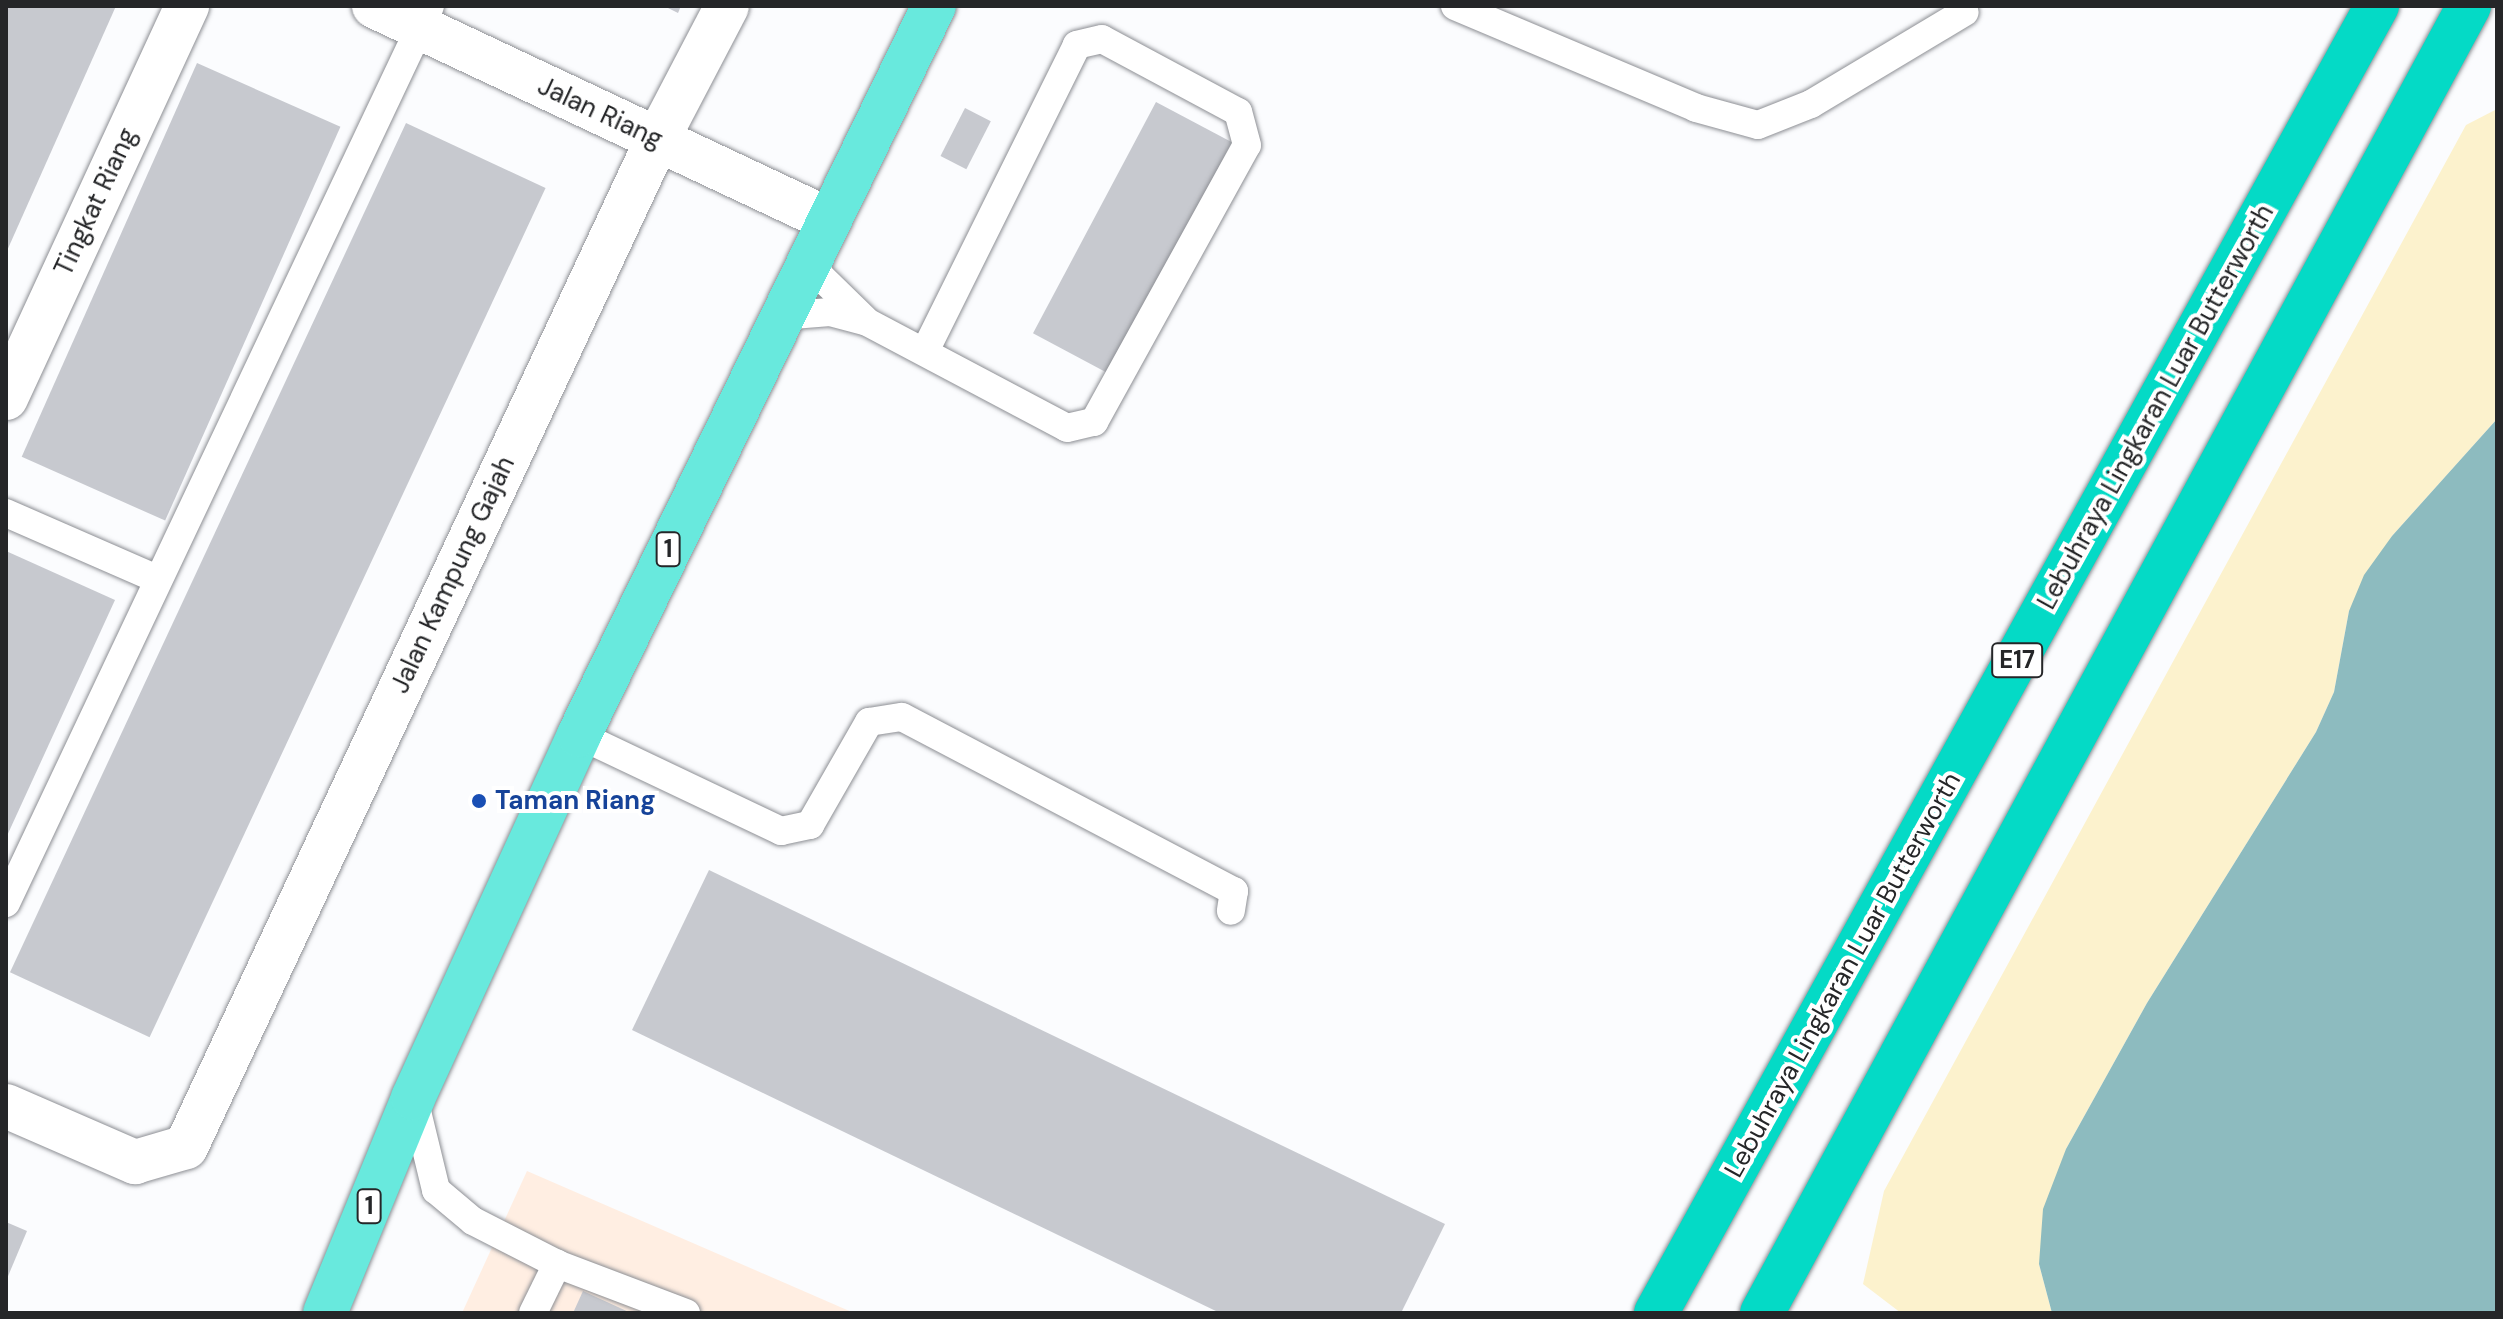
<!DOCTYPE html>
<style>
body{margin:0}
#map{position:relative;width:2503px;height:1319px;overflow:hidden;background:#fbfcfe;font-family:"DM Sans",sans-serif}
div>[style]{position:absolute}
.commercial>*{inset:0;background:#ffeee2}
.sand>*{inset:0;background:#fcf2cd}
.water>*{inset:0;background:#8dbbbf}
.building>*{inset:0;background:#c7c9cf;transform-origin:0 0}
.roads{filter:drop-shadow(0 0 2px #8d8f94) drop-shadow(0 0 2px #8d8f94)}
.lane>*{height:28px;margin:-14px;padding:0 14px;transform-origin:14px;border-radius:14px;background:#fff}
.street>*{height:44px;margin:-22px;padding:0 22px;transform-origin:22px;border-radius:22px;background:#fff}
.primary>*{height:44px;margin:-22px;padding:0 22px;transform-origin:22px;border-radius:22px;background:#68e9dd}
.highway>*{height:44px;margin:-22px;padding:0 22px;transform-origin:22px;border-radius:22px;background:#04dac6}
.dots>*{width:22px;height:22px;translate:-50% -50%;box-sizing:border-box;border:4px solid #fff;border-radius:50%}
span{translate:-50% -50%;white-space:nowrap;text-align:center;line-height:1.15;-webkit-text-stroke:8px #fff;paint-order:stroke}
.shield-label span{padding:2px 6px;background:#fff;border:2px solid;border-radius:6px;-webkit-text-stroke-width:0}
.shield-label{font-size:24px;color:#252628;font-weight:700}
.street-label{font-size:26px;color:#252628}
.transit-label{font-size:26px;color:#164399;font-weight:700}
.left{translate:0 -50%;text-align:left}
.frame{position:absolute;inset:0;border:8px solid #252628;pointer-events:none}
</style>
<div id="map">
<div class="commercial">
<div style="clip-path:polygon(527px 1171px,854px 1313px,462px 1313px)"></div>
</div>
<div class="sand">
<div style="clip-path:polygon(2497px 109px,2497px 419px,2392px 536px,2349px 611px,2334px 692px,2316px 732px,2147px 1003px,2066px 1149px,2039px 1264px,2052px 1313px,1901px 1313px,1863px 1284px,1884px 1191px,2466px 125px)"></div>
</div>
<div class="water">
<div style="clip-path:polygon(2497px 419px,2497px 1313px,2052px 1313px,2039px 1264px,2043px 1209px,2066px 1149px,2147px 1003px,2316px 732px,2334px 692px,2349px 611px,2364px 575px,2392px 536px)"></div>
</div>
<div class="building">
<div style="clip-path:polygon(6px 6px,116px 6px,6px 253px)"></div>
<div style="clip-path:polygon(664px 6px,681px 6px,678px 13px)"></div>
<div style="left:197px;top:63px;width:157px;height:431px;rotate:24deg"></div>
<div style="left:1156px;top:102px;width:86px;height:262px;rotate:28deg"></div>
<div style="left:965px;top:108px;width:29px;height:54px;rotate:27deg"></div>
<div style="left:406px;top:123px;width:154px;height:937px;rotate:25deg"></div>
<div style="clip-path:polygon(6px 551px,115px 600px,6px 838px)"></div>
<div style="clip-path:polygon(709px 870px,1445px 1224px,1401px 1313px,1220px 1313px,632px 1030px)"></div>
<div style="clip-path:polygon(6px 1222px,27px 1231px,6px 1281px)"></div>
<div style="clip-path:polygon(583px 1291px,631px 1313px,573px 1313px)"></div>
</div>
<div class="roads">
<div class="lane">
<div style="left:1455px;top:6px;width:262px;rotate:22.9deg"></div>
<div style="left:1696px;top:108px;width:64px;rotate:15.3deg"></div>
<div style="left:1758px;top:125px;width:57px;rotate:-21.6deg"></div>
<div style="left:1811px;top:104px;width:179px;rotate:-30.9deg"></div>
<div style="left:809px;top:256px;width:23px;rotate:61deg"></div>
<div style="left:820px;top:276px;width:62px;rotate:44.3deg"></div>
<div style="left:780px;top:316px;width:50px;rotate:-4.6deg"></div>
<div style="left:830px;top:312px;width:38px;rotate:15deg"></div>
<div style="left:867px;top:322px;width:226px;rotate:27.9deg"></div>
<div style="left:1067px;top:428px;width:28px;rotate:-13deg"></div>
<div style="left:1094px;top:422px;width:316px;rotate:-61.1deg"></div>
<div style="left:1247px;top:145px;width:34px;rotate:-105deg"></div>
<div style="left:1238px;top:112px;width:154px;rotate:-151.8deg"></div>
<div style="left:1102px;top:39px;width:26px;rotate:167deg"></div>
<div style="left:1077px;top:45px;width:342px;rotate:116.4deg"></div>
<div style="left:6px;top:513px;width:163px;rotate:23.6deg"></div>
<div style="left:579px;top:735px;width:224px;rotate:25.4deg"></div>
<div style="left:781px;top:831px;width:30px;rotate:-12deg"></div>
<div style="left:810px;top:825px;width:119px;rotate:-60.2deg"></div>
<div style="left:869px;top:722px;width:33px;rotate:-9deg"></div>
<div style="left:902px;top:717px;width:375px;rotate:27.7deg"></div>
<div style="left:1234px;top:891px;width:20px;rotate:99deg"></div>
<div style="left:6px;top:903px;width:992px;rotate:-64.7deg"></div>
<div style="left:414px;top:1099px;width:94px;rotate:76.4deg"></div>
<div style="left:436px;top:1190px;width:48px;rotate:40deg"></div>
<div style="left:473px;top:1221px;width:94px;rotate:27.1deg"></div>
<div style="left:557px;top:1264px;width:138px;rotate:20.8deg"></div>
<div style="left:533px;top:1313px;width:55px;rotate:-63.9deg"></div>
</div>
<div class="street">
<div style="left:374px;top:6px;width:501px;rotate:25.18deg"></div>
<div style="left:6px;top:398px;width:432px;rotate:-65.2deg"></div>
<div style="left:6px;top:1106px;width:141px;rotate:23.5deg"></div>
<div style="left:135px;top:1162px;width:53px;rotate:-16.4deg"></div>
<div style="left:186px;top:1147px;width:1112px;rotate:-64.93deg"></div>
<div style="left:657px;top:140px;width:151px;rotate:-62.4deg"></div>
</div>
<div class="primary">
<div style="left:325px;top:1313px;width:232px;rotate:-67.7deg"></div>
<div style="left:413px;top:1098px;width:399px;rotate:-65.4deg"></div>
<div style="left:579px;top:735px;width:811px;rotate:-64.04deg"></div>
</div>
<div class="highway">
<div style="left:1656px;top:1313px;width:1493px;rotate:-61.12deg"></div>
<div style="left:1762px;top:1313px;width:1486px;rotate:-61.59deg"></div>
</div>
</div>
<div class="dots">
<div style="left:479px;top:801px;background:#1a4fb4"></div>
</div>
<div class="shield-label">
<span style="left:668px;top:549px">1</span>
<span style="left:2017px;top:660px">E17</span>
<span style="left:369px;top:1206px">1</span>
</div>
<div class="street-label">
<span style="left:600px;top:113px;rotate:25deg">Jalan Riang</span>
<span style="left:96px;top:202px;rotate:-65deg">Tingkat Riang</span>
<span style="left:2156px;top:407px;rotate:-61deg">Lebuhraya Lingkaran Luar Butterworth</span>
<span style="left:453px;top:575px;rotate:-65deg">Jalan Kampung Gajah</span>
<span style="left:1843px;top:975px;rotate:-61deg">Lebuhraya Lingkaran Luar Butterworth</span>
</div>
<div class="transit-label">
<span class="left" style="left:495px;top:801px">Taman Riang</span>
</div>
<div class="frame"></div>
</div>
